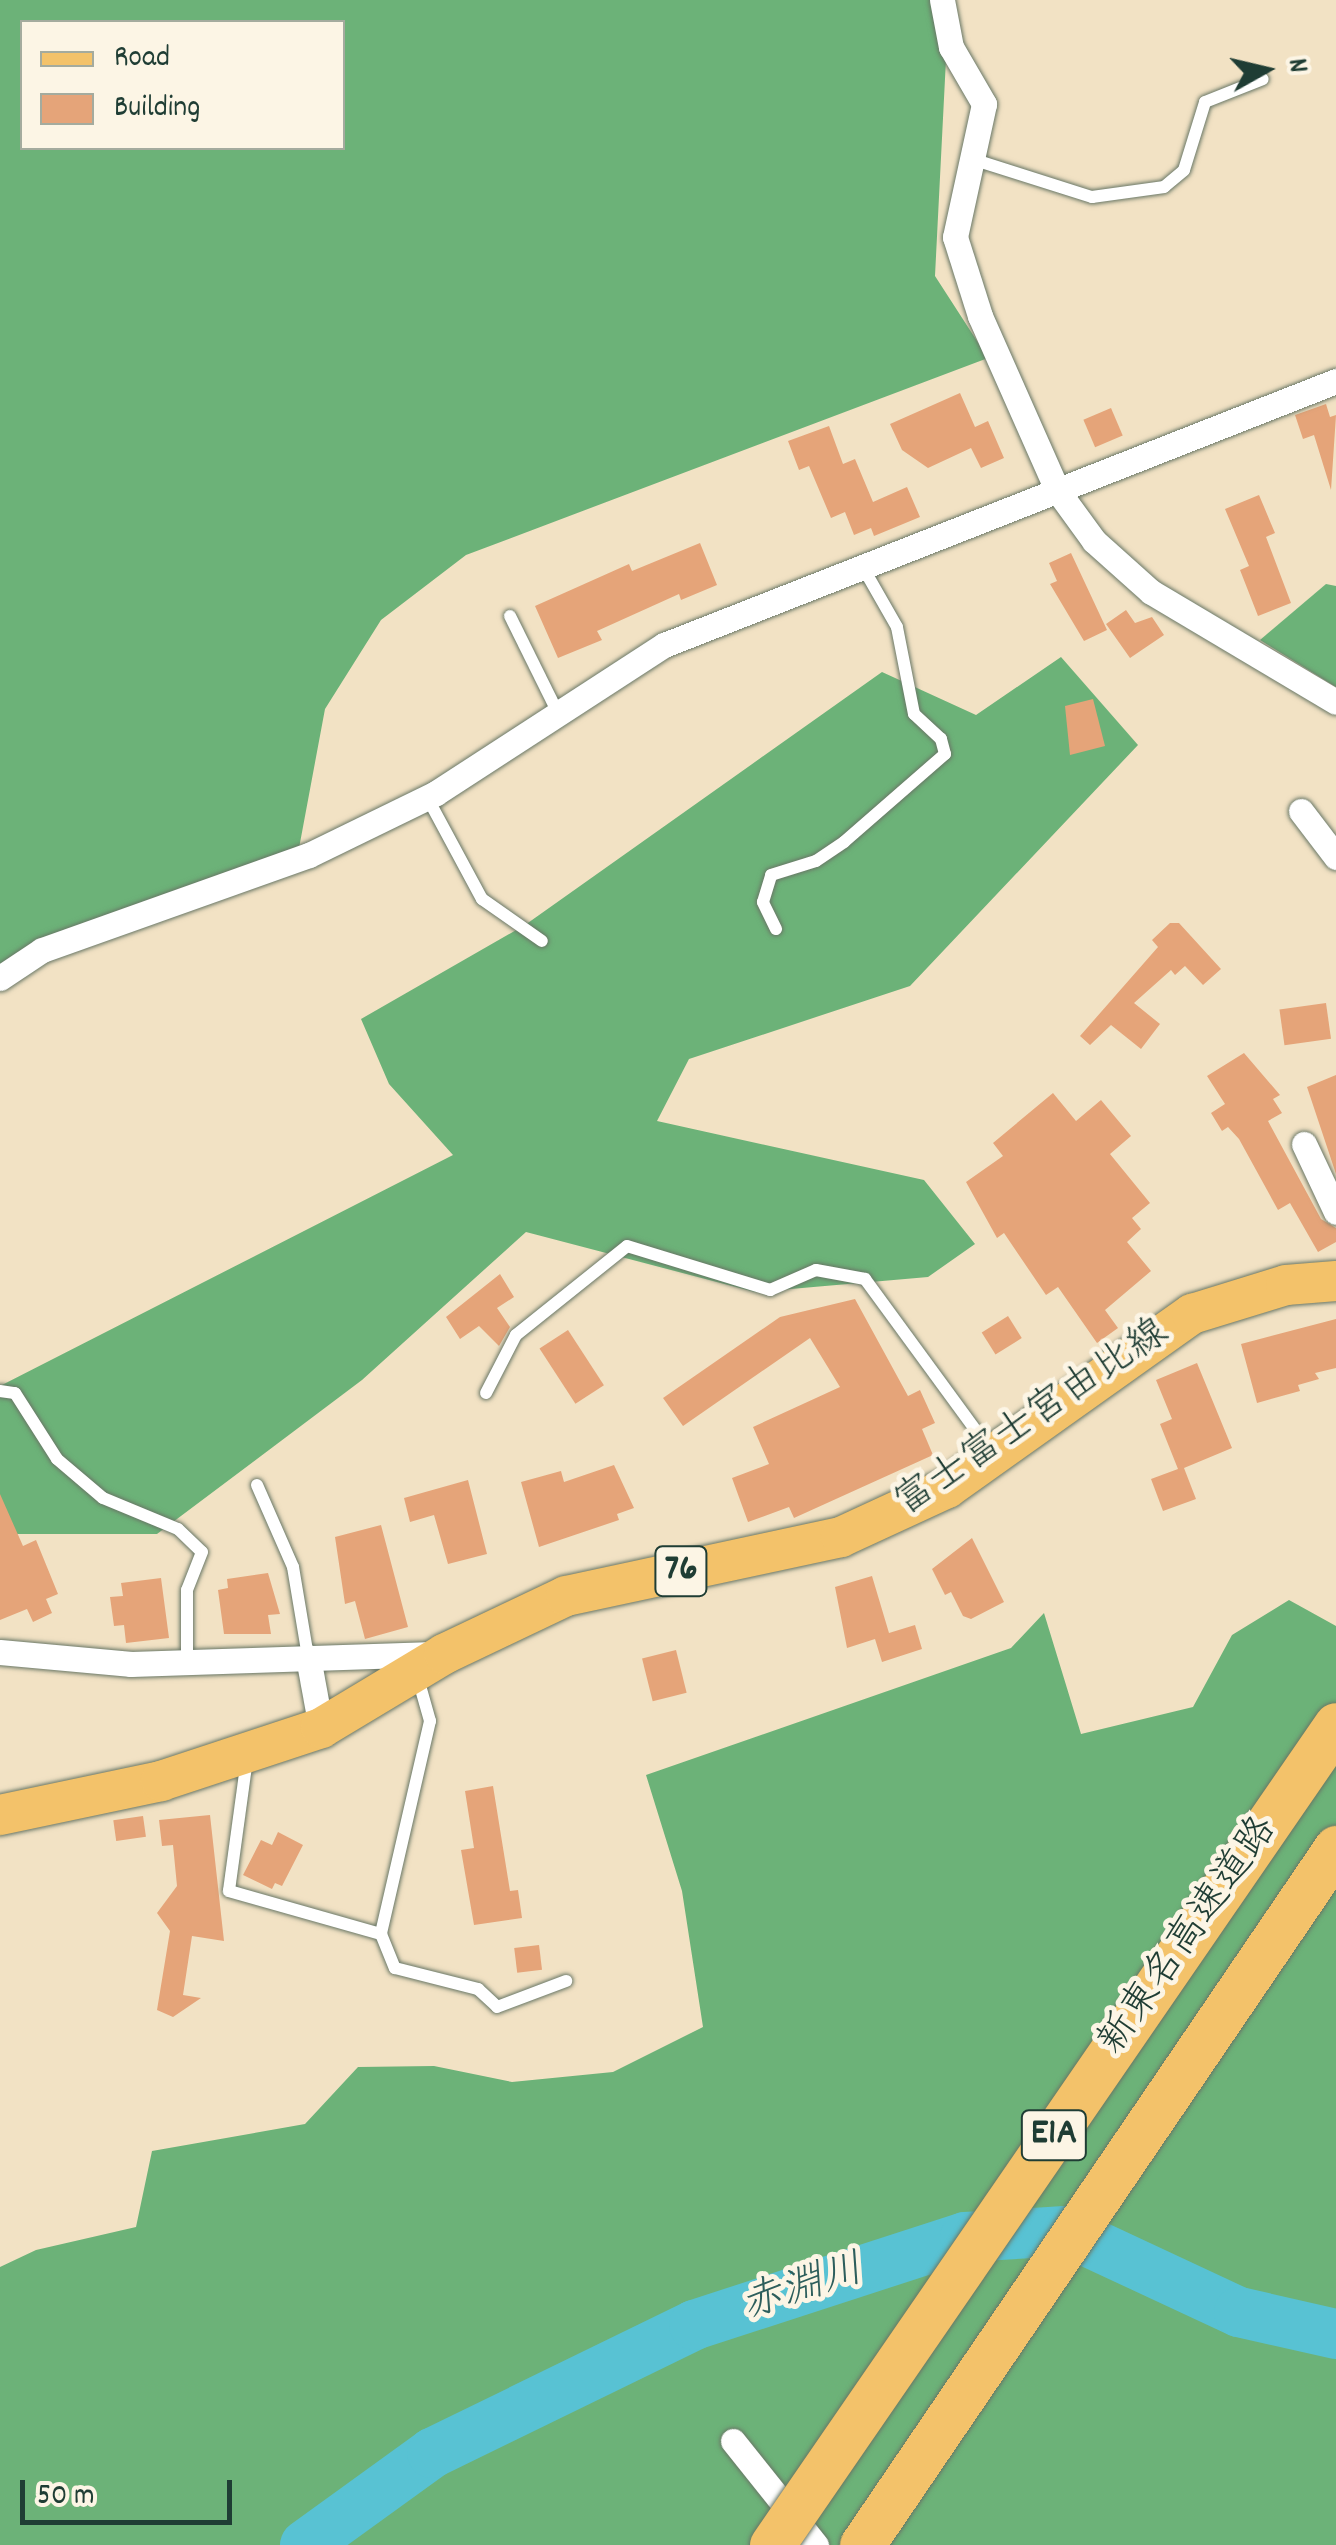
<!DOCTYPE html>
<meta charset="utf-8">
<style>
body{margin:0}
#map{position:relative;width:1336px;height:2545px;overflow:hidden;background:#f2e2c4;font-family:Dekko,"Klee One",sans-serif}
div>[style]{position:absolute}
.forest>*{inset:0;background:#6cb278}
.river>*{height:50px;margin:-25px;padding:0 25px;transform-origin:25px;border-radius:25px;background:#58c2d3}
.building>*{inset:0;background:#e5a479;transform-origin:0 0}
.roads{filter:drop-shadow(0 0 2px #697766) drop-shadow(0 0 2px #697766)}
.lane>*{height:12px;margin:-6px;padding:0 6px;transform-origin:6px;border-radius:6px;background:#fff}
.street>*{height:25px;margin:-12.5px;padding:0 12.5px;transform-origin:12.5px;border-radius:12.5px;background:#fff}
.primary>*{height:40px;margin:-20px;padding:0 20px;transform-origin:20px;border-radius:20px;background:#f3c26a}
.highway>*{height:45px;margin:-22.5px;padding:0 22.5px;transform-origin:22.5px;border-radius:22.5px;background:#f3c26a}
.bridges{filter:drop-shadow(0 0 2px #697766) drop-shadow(0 0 2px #697766)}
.highway-bridge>*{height:45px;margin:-22.5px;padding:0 22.5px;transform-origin:22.5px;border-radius:22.5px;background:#f3c26a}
span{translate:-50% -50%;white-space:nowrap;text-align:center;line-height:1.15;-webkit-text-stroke:10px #fcf5e5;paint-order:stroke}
.shield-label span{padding:2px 8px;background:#fcf5e5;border:2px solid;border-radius:8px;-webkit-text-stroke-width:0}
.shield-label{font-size:38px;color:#1f3d34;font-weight:700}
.street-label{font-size:40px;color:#1f3d34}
.water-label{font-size:42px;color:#2d5e5c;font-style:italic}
.legend{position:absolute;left:20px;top:20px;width:325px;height:130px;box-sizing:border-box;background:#fcf5e5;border:2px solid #a4ab9e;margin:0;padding:12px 18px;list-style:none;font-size:30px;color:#1f3d34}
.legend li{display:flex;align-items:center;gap:20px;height:50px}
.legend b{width:50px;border:2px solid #a4ab9e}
.north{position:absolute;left:1216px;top:20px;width:100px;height:100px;-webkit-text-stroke:8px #fcf5e5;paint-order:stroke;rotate:82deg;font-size:28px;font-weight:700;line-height:40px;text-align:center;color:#1f3d34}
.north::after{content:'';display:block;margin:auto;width:35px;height:45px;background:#1f3d34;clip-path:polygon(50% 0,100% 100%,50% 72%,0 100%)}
.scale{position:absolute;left:20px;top:2480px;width:212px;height:45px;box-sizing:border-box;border:5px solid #1f3d34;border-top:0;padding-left:12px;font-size:30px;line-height:35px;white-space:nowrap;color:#1f3d34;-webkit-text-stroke:8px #fcf5e5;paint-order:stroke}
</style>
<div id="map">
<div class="forest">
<div style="clip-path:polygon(evenodd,0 0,949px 0,935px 276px,988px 358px,466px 555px,381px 620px,325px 709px,297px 859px,0 978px,0 0,22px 22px,342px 22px,342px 148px,22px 148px,22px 22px)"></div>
<div style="clip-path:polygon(1326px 584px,1336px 586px,1336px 687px,1260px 640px)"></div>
<div style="clip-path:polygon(1061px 657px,1138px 745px,910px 986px,689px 1059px,657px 1121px,924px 1180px,975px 1244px,928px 1277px,755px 1292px,526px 1232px,362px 1380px,157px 1534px,0 1534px,0 1386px,453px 1155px,389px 1084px,361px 1019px,525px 925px,882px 672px,976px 715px)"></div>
<div style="clip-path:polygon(1289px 1600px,1336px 1626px,1336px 2545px,0 2545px,0 2267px,36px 2250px,136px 2227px,152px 2151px,305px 2124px,358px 2067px,434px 2066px,512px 2082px,613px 2072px,703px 2027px,682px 1891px,646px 1775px,1011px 1648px,1044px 1613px,1081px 1734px,1193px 1707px,1232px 1635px)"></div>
</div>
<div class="river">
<div style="left:305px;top:2545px;width:157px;rotate:-35.9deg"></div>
<div style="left:432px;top:2453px;width:292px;rotate:-26deg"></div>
<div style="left:694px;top:2325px;width:285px;rotate:-18deg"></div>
<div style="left:965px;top:2237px;width:100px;rotate:-3.4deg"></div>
<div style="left:1065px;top:2231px;width:192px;rotate:25deg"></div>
<div style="left:1239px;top:2312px;width:99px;rotate:12.8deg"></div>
</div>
<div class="building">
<div style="clip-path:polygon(960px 393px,975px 427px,988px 421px,1004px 458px,981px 468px,971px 448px,928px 468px,902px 450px,890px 424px)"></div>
<div style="clip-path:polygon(1326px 404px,1330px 417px,1336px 415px,1331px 490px,1314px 435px,1303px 439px,1295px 415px)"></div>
<div style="left:1111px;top:408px;width:30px;height:30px;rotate:67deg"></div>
<div style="clip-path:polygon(829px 426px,843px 464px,855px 459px,873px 502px,907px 487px,920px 517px,874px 536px,871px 528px,854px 535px,845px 512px,831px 518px,809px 466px,799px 470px,788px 441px)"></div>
<div style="clip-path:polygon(1259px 495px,1275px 533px,1266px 537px,1291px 603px,1258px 616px,1240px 570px,1249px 566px,1225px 509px)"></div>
<div style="clip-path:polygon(700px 543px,717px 585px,681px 600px,679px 594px,597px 631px,602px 640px,558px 658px,535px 606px,629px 564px,632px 571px)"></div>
<div style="clip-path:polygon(1071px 553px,1107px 630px,1084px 641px,1050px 584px,1057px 581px,1049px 563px)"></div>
<div style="clip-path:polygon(1126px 610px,1135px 623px,1152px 617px,1164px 635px,1130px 658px,1106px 624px)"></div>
<div style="clip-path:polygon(1093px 699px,1105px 746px,1070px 755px,1065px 706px)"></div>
<div style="clip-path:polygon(1170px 923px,1179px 923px,1221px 969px,1203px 985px,1185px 966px,1175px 975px,1171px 970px,1134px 1003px,1160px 1024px,1141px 1049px,1111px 1025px,1090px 1045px,1080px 1036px,1158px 947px,1152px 940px)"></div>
<div style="left:1326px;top:1003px;width:36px;height:47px;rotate:82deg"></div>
<div style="clip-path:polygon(1244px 1053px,1280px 1095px,1273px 1099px,1282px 1113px,1268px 1121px,1321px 1219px,1336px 1228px,1336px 1242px,1318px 1252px,1290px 1203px,1278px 1210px,1239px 1139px,1228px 1127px,1222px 1131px,1211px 1113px,1225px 1104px,1207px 1076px)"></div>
<div style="clip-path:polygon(1336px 1075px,1336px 1174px,1307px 1087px)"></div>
<div style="clip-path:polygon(1053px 1093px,1076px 1121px,1101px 1100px,1131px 1136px,1110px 1154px,1150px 1203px,1132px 1218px,1141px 1229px,1127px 1242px,1151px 1271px,1105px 1310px,1118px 1328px,1097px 1343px,1058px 1287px,1046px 1295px,1004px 1233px,997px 1238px,966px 1182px,1003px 1156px,993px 1143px)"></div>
<div style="clip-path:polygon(500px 1274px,514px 1297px,497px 1308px,510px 1327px,499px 1346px,479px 1326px,460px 1339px,446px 1317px)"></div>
<div style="clip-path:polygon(855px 1299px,908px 1396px,920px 1390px,935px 1423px,922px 1429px,933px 1455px,794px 1518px,789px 1507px,748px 1522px,732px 1478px,769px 1464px,753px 1427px,840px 1387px,810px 1338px,683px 1426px,663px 1398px,780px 1317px)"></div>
<div style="left:1008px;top:1316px;width:26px;height:31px;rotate:58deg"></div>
<div style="clip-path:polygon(1336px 1319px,1336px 1368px,1315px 1373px,1319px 1379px,1298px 1385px,1300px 1391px,1257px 1403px,1241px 1344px)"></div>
<div style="left:568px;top:1330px;width:66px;height:34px;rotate:57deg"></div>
<div style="clip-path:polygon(1197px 1363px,1232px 1448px,1184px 1468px,1196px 1499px,1163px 1511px,1151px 1479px,1178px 1469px,1160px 1424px,1172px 1419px,1156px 1380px)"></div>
<div style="clip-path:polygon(614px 1465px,634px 1508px,617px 1514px,619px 1520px,539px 1547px,521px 1482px,561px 1471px,564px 1482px)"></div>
<div style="clip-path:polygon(468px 1480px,487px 1554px,448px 1564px,434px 1515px,410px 1522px,404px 1498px)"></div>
<div style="clip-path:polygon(0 1494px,23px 1546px,36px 1540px,58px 1594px,46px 1599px,52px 1613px,33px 1622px,27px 1609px,0 1620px)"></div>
<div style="clip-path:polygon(381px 1525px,408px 1627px,365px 1639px,355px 1601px,345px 1604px,335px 1537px)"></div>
<div style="clip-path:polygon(972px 1538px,1004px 1602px,971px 1619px,963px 1616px,951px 1592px,945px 1595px,932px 1569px)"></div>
<div style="clip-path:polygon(268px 1573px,280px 1614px,268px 1615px,271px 1634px,224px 1634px,218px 1590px,228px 1588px,227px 1579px)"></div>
<div style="clip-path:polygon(872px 1576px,889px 1633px,915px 1625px,922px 1649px,882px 1662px,875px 1639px,847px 1648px,835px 1587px)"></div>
<div style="clip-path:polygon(161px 1578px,169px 1638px,126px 1643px,124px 1625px,114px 1626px,110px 1597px,123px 1596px,121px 1583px)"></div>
<div style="left:676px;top:1650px;width:44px;height:35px;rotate:76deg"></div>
<div style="clip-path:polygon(493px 1786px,510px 1891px,518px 1890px,522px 1918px,474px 1925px,461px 1850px,474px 1848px,465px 1791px)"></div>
<div style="clip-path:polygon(210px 1815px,224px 1941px,192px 1936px,183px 1995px,201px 1998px,173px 2017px,157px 2010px,170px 1931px,157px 1913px,177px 1886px,173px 1845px,162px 1846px,159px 1820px)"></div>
<div style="left:143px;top:1816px;width:21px;height:30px;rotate:82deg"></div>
<div style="clip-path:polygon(278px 1832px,303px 1845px,282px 1886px,275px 1883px,272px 1889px,243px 1875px,261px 1840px,272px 1845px)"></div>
<div style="left:539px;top:1945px;width:25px;height:25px;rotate:83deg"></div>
</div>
<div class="roads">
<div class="lane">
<div style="left:972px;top:159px;width:126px;rotate:17.6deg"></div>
<div style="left:1092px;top:197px;width:73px;rotate:-7.9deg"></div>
<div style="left:1164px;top:187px;width:26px;rotate:-40deg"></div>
<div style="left:1184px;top:170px;width:71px;rotate:-72.8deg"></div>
<div style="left:1205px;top:102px;width:62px;rotate:-21.6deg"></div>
<div style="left:510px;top:616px;width:113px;rotate:63.7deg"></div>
<div style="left:427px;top:797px;width:116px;rotate:61.7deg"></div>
<div style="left:482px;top:899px;width:73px;rotate:35deg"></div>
<div style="left:776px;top:929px;width:30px;rotate:-116deg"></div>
<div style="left:763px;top:902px;width:28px;rotate:-73deg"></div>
<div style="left:771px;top:875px;width:47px;rotate:-17.3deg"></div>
<div style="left:816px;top:861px;width:34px;rotate:-34deg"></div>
<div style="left:844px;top:842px;width:134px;rotate:-41.1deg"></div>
<div style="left:945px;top:754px;width:16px;rotate:-105deg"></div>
<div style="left:941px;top:739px;width:37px;rotate:-137deg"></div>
<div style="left:914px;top:714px;width:89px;rotate:-101.1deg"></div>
<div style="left:897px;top:627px;width:64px;rotate:-119.7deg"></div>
<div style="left:0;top:1391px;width:15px;rotate:8deg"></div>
<div style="left:15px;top:1393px;width:78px;rotate:57.5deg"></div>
<div style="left:57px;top:1459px;width:60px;rotate:40.3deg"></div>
<div style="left:103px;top:1498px;width:81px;rotate:22.5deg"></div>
<div style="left:178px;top:1529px;width:33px;rotate:44deg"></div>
<div style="left:202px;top:1552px;width:41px;rotate:111.5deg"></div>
<div style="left:187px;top:1590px;width:72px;rotate:90deg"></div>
<div style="left:486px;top:1393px;width:65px;rotate:-62.7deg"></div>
<div style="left:516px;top:1335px;width:142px;rotate:-38.7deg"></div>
<div style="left:627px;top:1246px;width:150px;rotate:17.1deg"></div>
<div style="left:770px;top:1290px;width:50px;rotate:-23.5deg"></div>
<div style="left:816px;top:1270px;width:50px;rotate:10.4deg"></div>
<div style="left:865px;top:1279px;width:213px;rotate:53.8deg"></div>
<div style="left:257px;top:1485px;width:90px;rotate:66.3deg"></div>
<div style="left:293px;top:1567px;width:91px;rotate:80.5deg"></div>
<div style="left:417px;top:1675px;width:48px;rotate:74.2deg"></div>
<div style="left:430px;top:1721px;width:219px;rotate:103deg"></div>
<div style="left:381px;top:1934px;width:37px;rotate:68deg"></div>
<div style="left:395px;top:1968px;width:86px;rotate:14.2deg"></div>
<div style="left:478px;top:1989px;width:26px;rotate:43deg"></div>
<div style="left:497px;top:2007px;width:74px;rotate:-20.6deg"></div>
<div style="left:247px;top:1759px;width:133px;rotate:97.8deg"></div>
<div style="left:229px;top:1891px;width:158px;rotate:15.8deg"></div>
</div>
<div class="street">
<div style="left:942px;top:0;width:48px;rotate:79.2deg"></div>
<div style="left:951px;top:47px;width:66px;rotate:59.9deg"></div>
<div style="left:984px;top:104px;width:136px;rotate:102.3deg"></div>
<div style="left:955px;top:237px;width:83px;rotate:72.4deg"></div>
<div style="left:980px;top:316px;width:190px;rotate:66.1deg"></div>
<div style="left:1057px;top:490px;width:63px;rotate:54deg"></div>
<div style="left:1094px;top:541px;width:76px;rotate:41.8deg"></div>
<div style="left:1151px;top:592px;width:215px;rotate:30.7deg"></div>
<div style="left:1301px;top:811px;width:58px;rotate:52.7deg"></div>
<div style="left:0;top:978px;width:50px;rotate:-33.7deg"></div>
<div style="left:42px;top:950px;width:283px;rotate:-19.6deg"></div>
<div style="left:309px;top:855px;width:141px;rotate:-26deg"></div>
<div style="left:436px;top:793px;width:272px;rotate:-33deg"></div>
<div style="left:664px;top:645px;width:722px;rotate:-21.45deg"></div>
<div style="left:1304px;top:1144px;width:75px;rotate:64.8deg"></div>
<div style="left:0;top:1652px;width:132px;rotate:5.2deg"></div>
<div style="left:131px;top:1664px;width:303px;rotate:-1.9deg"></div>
<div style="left:308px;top:1657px;width:72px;rotate:79.6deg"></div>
<div style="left:733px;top:2441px;width:133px;rotate:51.4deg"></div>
</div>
<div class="primary">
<div style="left:0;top:1815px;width:165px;rotate:-11.9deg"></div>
<div style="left:161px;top:1781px;width:169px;rotate:-18.3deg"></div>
<div style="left:321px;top:1728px;width:144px;rotate:-31deg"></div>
<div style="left:444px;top:1654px;width:135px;rotate:-25.4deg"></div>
<div style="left:566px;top:1596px;width:281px;rotate:-12.1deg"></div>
<div style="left:841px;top:1537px;width:117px;rotate:-24.8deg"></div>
<div style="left:947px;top:1488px;width:301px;rotate:-35.4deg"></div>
<div style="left:1192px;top:1314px;width:98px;rotate:-17.1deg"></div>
<div style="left:1286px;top:1285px;width:50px;rotate:-4.6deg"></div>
</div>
<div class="highway">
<div style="left:862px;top:2545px;width:843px;rotate:-55.78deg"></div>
</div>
</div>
<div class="bridges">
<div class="highway-bridge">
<div style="left:772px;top:2545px;width:995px;rotate:-55.48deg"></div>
</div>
</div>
<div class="shield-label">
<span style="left:681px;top:1571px">76</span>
<span style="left:1054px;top:2135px">E1A</span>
</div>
<div class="street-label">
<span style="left:1033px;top:1420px;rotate:-34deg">富士富士宮由比線</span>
<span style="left:1190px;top:1937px;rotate:-55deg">新東名高速道路</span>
</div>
<div class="water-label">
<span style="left:803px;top:2290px;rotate:-18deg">赤淵川</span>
</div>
<ul class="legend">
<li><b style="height:12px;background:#f3c26a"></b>Road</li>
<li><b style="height:28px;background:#e5a479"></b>Building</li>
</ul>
<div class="north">N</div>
<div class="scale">50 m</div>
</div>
